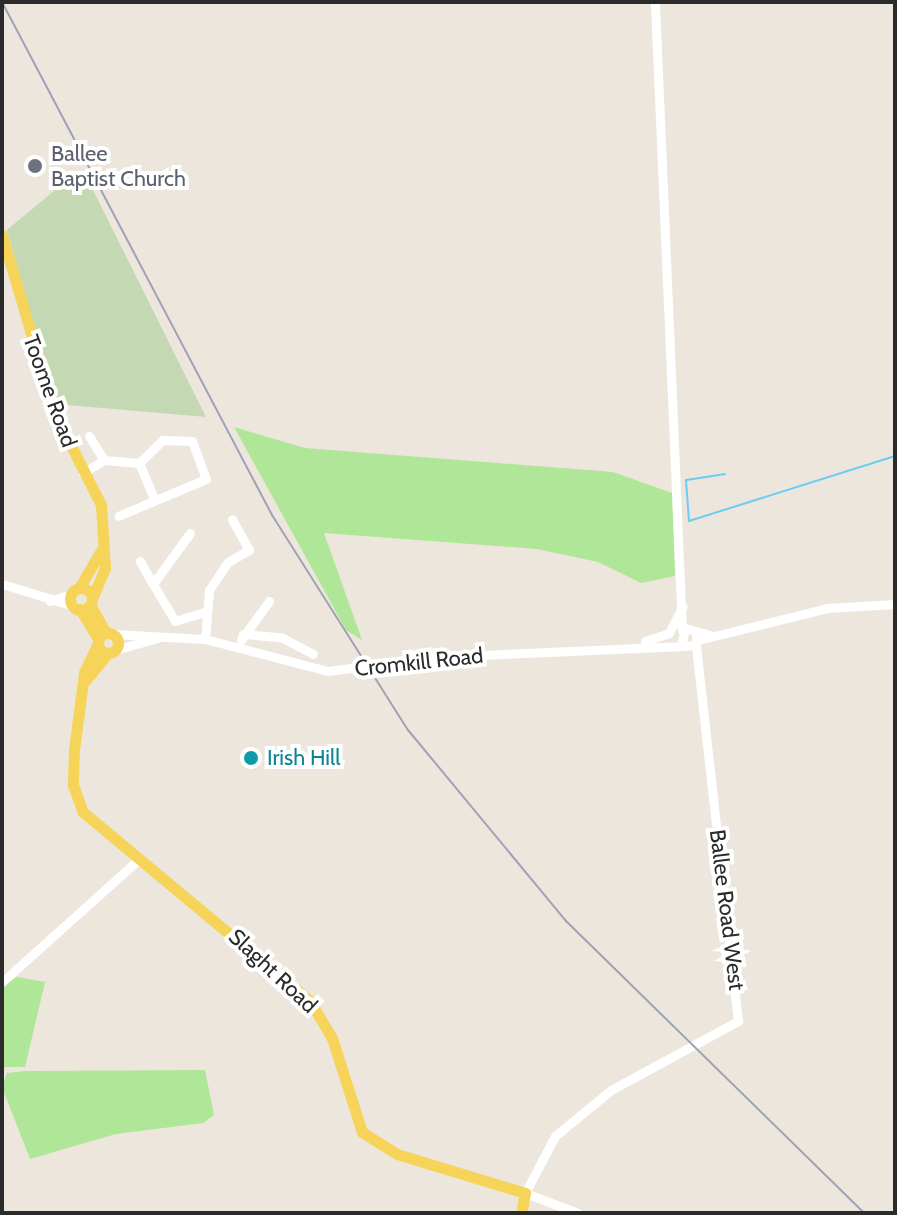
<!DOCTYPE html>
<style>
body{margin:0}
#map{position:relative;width:897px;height:1215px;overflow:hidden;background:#ede6dc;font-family:Cabin,sans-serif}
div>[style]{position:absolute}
.green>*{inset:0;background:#b0e697}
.cemetery>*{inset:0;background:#c4d8b3}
.stream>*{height:2px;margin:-1px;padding:0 1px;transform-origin:1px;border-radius:1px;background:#6cccf3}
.minor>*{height:9px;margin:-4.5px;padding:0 4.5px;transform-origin:4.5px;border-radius:4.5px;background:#fff}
.major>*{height:11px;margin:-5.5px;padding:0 5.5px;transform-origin:5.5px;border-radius:5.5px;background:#f5d459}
.major>.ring{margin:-5.5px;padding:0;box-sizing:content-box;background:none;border:11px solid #f5d459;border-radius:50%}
.rail>*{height:2px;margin:-1px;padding:0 1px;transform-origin:1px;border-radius:1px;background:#9fa2b6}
.dots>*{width:22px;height:22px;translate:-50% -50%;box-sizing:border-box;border:4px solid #fff;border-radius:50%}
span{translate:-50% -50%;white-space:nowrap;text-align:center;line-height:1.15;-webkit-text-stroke:8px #fff;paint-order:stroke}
.worship-label{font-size:22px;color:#5b616d}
.left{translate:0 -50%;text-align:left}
.street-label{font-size:22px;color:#2b2b2b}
.culture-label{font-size:22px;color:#0d838f}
.frame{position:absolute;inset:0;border:4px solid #2b2b2b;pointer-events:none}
</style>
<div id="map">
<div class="green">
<div style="clip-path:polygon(234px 427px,305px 448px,613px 472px,672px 493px,675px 576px,641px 583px,598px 562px,537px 549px,324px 533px,362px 640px,346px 630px)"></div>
<div style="clip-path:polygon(17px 977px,45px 982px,25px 1067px,2px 1067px,2px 986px)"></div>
<div style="clip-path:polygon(205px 1070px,214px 1115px,203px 1123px,116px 1134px,30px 1159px,2px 1087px,7px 1073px,26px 1071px)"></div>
</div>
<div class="cemetery">
<div style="clip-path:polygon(89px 182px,206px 417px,56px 404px,7px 230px,60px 186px)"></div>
</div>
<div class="stream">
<div style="left:725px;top:474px;width:39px;rotate:171deg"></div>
<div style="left:686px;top:480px;width:41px;rotate:85.8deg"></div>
<div style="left:689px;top:521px;width:216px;rotate:-17.5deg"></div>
</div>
<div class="minor">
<div style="left:655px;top:4px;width:627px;rotate:87.53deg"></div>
<div style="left:89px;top:436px;width:28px;rotate:58deg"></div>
<div style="left:139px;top:463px;width:39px;rotate:67deg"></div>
<div style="left:83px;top:473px;width:25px;rotate:-32deg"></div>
<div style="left:104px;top:460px;width:35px;rotate:5deg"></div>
<div style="left:139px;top:463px;width:33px;rotate:-44deg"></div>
<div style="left:163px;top:440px;width:29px;rotate:2deg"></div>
<div style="left:192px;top:441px;width:40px;rotate:69.8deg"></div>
<div style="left:206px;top:479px;width:95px;rotate:157.2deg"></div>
<div style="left:190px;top:533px;width:63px;rotate:126deg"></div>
<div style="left:153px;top:584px;width:43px;rotate:59.3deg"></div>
<div style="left:175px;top:621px;width:34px;rotate:-17deg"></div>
<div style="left:140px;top:561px;width:26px;rotate:61deg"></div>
<div style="left:2px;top:584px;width:75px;rotate:17deg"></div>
<div style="left:50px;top:601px;width:23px;rotate:-18deg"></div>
<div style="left:696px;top:632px;width:13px;rotate:90deg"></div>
<div style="left:696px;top:645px;width:15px;rotate:176deg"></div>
<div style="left:681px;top:646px;width:18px;rotate:-77deg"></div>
<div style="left:685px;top:628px;width:25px;rotate:16deg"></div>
<div style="left:113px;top:634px;width:92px;rotate:3.1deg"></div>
<div style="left:205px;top:639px;width:127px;rotate:14.6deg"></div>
<div style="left:328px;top:671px;width:106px;rotate:-7.6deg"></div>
<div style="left:433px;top:657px;width:247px;rotate:-2.5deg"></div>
<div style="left:243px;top:634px;width:38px;rotate:5deg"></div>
<div style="left:281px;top:637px;width:36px;rotate:28deg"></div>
<div style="left:205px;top:639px;width:49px;rotate:-85.3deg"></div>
<div style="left:209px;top:590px;width:34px;rotate:-56deg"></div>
<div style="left:228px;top:562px;width:24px;rotate:-30deg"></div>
<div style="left:249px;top:550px;width:35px;rotate:-119deg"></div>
<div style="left:241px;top:640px;width:48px;rotate:-54.3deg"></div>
<div style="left:698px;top:640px;width:133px;rotate:-13.9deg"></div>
<div style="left:827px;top:608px;width:68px;rotate:-3.4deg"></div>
<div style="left:645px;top:641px;width:25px;rotate:-18deg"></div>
<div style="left:669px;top:633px;width:30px;rotate:-63deg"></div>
<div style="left:115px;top:650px;width:48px;rotate:-15.8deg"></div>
<div style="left:2px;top:982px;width:184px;rotate:-41.9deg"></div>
<div style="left:578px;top:1213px;width:57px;rotate:-159.3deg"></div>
<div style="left:525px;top:1193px;width:64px;rotate:-62.2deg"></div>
<div style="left:555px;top:1136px;width:72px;rotate:-39.4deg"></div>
<div style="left:611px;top:1090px;width:145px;rotate:-28.5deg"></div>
<div style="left:738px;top:1021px;width:378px;rotate:-96.4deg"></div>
</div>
<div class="major">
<div style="left:2px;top:235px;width:184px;rotate:73.6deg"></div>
<div style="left:54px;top:412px;width:104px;rotate:63.2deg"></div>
<div style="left:101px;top:505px;width:63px;rotate:86.4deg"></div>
<div style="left:105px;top:568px;width:33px;rotate:113deg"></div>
<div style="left:79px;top:588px;width:45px;rotate:-59.5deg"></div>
<div class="ring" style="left:70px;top:588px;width:11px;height:11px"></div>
<div style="left:90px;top:605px;width:32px;rotate:60deg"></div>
<div style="left:80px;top:609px;width:35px;rotate:59deg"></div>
<div class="ring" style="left:98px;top:633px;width:9px;height:9px"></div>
<div style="left:97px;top:645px;width:31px;rotate:115deg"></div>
<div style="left:84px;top:673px;width:78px;rotate:97.4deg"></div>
<div style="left:74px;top:750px;width:35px;rotate:92deg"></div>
<div style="left:73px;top:785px;width:29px;rotate:70deg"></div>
<div style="left:83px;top:812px;width:295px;rotate:39.8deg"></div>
<div style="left:310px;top:1001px;width:43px;rotate:59.3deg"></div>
<div style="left:332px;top:1038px;width:99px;rotate:72.3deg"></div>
<div style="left:362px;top:1132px;width:41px;rotate:32.2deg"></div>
<div style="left:397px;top:1154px;width:134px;rotate:16.9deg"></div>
<div style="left:525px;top:1193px;width:20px;rotate:101deg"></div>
<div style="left:86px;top:680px;width:35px;rotate:-51deg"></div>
</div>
<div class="rail">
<div style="left:2px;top:2px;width:580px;rotate:62.24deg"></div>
<div style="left:272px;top:515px;width:254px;rotate:57.7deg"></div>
<div style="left:408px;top:730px;width:248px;rotate:50.4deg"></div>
<div style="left:566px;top:921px;width:417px;rotate:44.4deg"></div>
</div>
<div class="dots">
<div style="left:35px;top:166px;background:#6b7280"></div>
<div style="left:251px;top:758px;background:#0f9aa8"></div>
</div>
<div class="worship-label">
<span class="left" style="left:51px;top:166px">Ballee<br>Baptist Church</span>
</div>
<div class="street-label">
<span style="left:50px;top:391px;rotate:70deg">Toome Road</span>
<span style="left:419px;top:662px;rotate:-6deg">Cromkill Road</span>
<span style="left:727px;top:910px;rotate:83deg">Ballee Road West</span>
<span style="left:273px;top:971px;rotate:43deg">Slaght Road</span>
</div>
<div class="culture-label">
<span class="left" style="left:267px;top:758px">Irish Hill</span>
</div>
<div class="frame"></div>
</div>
